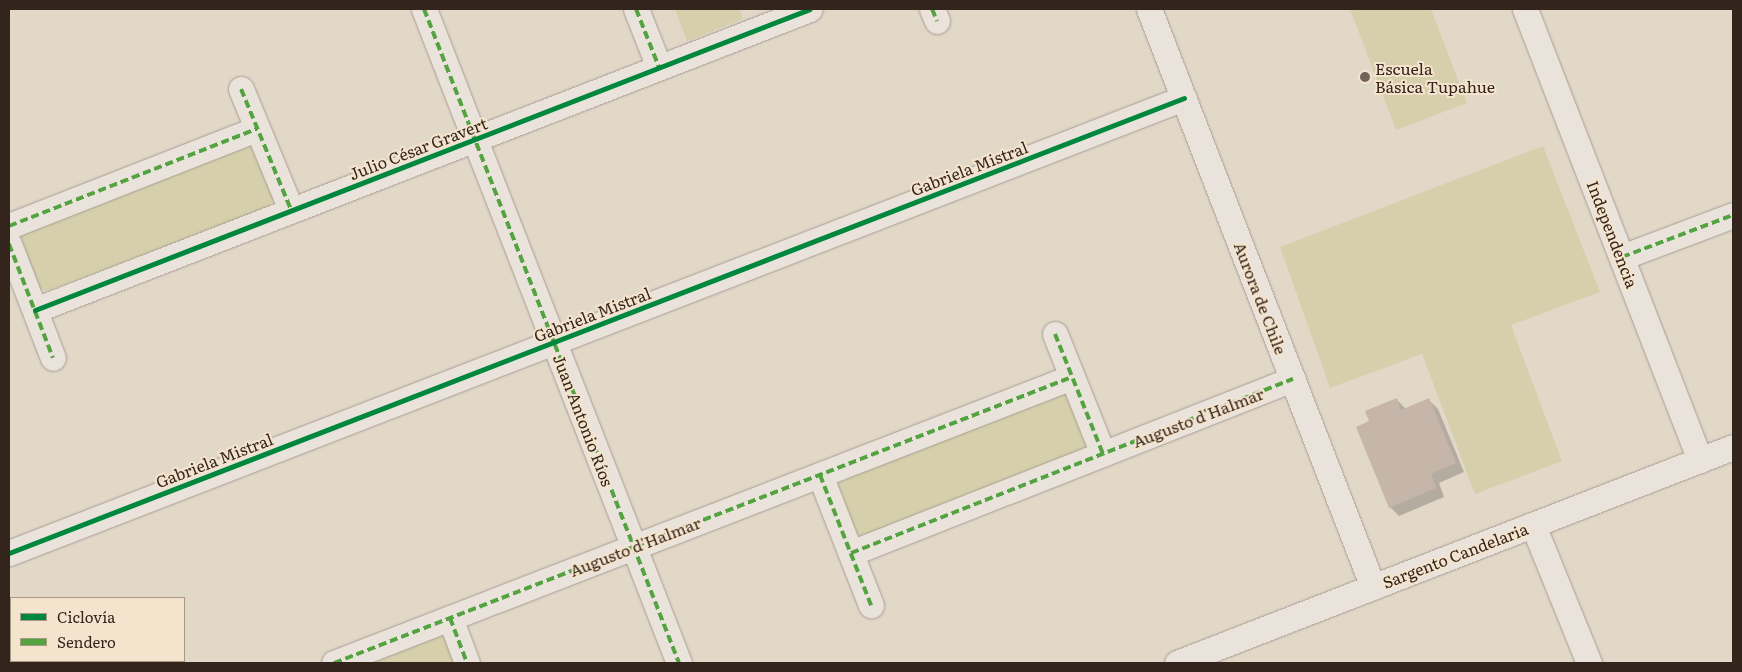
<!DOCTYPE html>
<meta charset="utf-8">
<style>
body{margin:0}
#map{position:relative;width:1742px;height:672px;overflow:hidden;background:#e2d8c8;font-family:Literata,serif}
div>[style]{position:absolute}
.green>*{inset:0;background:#d5d0ab}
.shadow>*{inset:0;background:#0003}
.building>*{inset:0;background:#c6b5a9}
.roads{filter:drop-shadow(0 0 1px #a79d92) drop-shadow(0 0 1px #a79d92)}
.minor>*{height:25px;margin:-12.5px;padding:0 12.5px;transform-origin:12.5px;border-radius:12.5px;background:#eae3db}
.quiet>*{height:4px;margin-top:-2px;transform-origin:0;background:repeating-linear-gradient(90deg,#53a341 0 8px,transparent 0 12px)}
.cycleway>*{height:5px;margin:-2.5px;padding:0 2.5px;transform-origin:2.5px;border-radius:2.5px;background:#00873e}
.dots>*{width:14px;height:14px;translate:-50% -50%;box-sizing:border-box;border:2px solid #f5e4cd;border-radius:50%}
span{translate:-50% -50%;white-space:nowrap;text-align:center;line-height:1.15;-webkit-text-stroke:4px #f5e4cd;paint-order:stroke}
.poi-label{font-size:16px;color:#34251c}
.left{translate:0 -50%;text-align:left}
.street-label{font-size:16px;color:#34251c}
.frame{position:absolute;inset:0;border:10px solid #34251c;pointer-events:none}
.legend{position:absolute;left:10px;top:597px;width:175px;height:65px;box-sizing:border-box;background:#f5e4cd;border:1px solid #a89886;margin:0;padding:6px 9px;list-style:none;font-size:15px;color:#34251c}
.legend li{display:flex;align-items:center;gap:10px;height:25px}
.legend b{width:25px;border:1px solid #a89886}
</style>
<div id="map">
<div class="green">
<div style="clip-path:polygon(675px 9px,739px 9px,743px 19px,687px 41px)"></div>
<div style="clip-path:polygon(1350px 9px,1431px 9px,1467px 103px,1396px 130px)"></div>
<div style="clip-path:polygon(247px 141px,255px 145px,275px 197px,269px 207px,47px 291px,38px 289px,15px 238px,20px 229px)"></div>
<div style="clip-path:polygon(1543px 146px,1600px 292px,1511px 325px,1562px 461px,1475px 494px,1422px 354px,1330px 388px,1280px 247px)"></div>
<div style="clip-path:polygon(1061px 393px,1076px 398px,1091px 438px,1085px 449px,864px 537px,850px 533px,835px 488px,842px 476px)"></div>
<div style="clip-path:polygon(437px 631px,447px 635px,459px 663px,355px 663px)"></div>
</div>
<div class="shadow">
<div style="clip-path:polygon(1396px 399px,1406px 409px,1429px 400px,1438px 409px,1464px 472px,1439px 483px,1444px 497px,1399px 516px,1390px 507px,1371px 422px)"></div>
</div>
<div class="building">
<div style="clip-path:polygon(1397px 398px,1401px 410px,1429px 398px,1456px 463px,1431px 474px,1436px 488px,1389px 508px,1356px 427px,1369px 421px,1365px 411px)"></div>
</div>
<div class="roads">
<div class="minor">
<div style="left:424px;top:9px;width:702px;rotate:68.7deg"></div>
<div style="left:636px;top:9px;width:62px;rotate:68.4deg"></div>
<div style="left:932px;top:9px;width:13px;rotate:67deg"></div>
<div style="left:1149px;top:9px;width:620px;rotate:68.82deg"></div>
<div style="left:1525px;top:9px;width:484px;rotate:68.8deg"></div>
<div style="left:241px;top:89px;width:131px;rotate:67.5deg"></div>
<div style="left:9px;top:226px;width:266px;rotate:-21.4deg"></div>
<div style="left:9px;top:244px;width:122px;rotate:68.9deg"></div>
<div style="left:1622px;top:257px;width:119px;rotate:-20.7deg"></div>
<div style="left:35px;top:310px;width:831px;rotate:-21.23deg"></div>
<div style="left:1055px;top:334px;width:129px;rotate:68.2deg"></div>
<div style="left:820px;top:475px;width:140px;rotate:68.6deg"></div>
<div style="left:1533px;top:525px;width:149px;rotate:67.9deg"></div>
<div style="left:9px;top:553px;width:1260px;rotate:-21.17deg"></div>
<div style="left:851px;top:553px;width:475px;rotate:-21.5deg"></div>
<div style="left:450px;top:618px;width:48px;rotate:69.3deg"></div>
<div style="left:334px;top:663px;width:791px;rotate:-21.18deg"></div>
<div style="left:1177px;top:663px;width:596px;rotate:-21.23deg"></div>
</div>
</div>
<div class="quiet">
<div style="left:424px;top:9px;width:702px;rotate:68.7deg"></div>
<div style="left:636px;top:9px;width:62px;rotate:68.4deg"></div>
<div style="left:932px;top:9px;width:13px;rotate:67deg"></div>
<div style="left:241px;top:89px;width:131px;rotate:67.5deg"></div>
<div style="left:9px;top:226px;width:266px;rotate:-21.4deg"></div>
<div style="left:9px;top:244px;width:122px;rotate:68.9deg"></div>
<div style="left:1622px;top:257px;width:119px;rotate:-20.7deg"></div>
<div style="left:1055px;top:334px;width:129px;rotate:68.2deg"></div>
<div style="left:820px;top:475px;width:140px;rotate:68.6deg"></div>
<div style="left:851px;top:553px;width:475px;rotate:-21.5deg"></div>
<div style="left:450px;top:618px;width:48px;rotate:69.3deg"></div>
<div style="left:334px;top:663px;width:791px;rotate:-21.18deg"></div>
</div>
<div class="cycleway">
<div style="left:35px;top:310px;width:831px;rotate:-21.23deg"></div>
<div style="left:9px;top:553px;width:1260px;rotate:-21.17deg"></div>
</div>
<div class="dots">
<div style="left:1365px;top:77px;background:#716458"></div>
</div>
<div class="poi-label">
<span class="left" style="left:1375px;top:77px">Escuela<br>Básica Tupahue</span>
</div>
<div class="street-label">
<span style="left:418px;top:148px;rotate:-21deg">Julio César Gravert</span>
<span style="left:969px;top:168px;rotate:-21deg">Gabriela Mistral</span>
<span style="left:1613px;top:234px;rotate:69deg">Independencia</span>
<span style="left:1261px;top:298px;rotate:69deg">Aurora de Chile</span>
<span style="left:592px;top:314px;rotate:-21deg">Gabriela Mistral</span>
<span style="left:1198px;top:417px;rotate:-21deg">Augusto d'Halmar</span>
<span style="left:584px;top:420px;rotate:69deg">Juan Antonio Ríos</span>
<span style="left:214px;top:460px;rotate:-21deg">Gabriela Mistral</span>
<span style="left:635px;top:546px;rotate:-21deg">Augusto d'Halmar</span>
<span style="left:1455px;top:555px;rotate:-21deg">Sargento Candelaria</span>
</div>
<div class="frame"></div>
<ul class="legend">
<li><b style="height:6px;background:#00873e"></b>Ciclovía</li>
<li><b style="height:6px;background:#53a341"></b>Sendero</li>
</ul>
</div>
